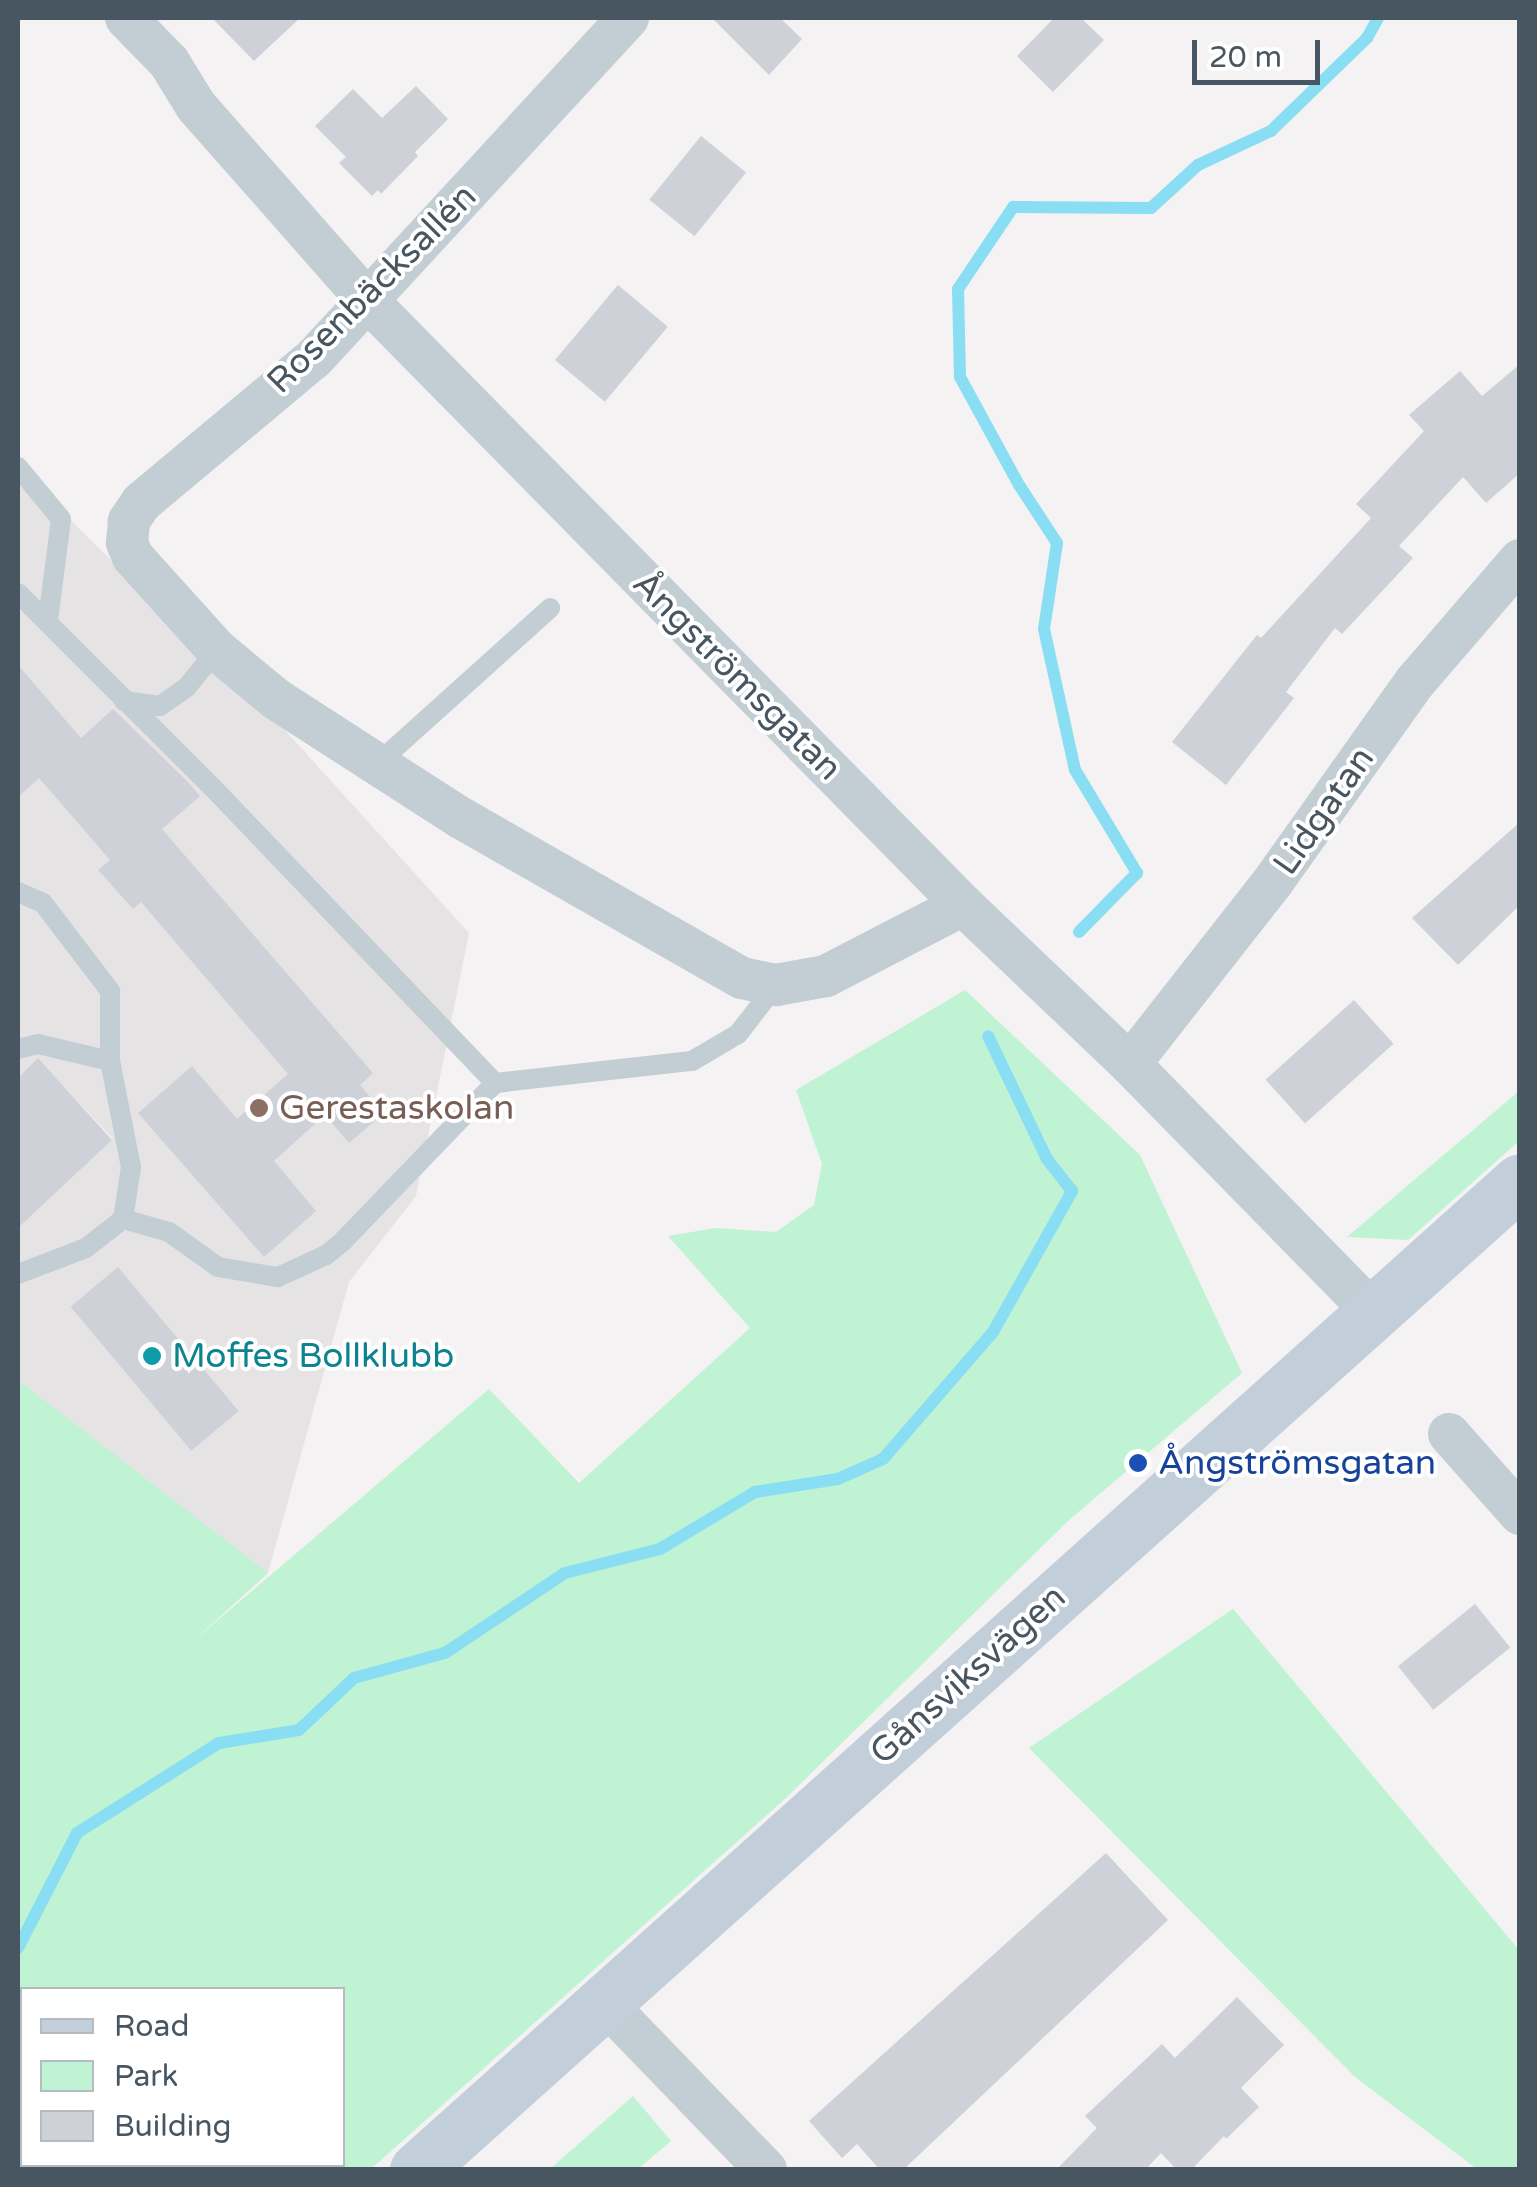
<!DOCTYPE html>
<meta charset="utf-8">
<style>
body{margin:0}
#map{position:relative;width:1537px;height:2187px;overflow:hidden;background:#f4f2f2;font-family:"Varela Round",sans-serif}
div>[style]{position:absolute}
.education>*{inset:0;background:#e6e3e4}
.green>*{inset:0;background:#bff3d3}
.stream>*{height:12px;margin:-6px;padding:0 6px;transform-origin:6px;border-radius:6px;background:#8adef3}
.building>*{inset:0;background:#ced1d7;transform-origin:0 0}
.lane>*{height:20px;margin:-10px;padding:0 10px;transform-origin:10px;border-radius:10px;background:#c2cdd4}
.street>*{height:42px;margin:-21px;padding:0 21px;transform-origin:21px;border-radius:21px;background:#c2cdd4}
.secondary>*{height:55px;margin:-27.5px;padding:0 27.5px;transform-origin:27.5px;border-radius:27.5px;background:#c2ceda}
.dots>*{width:28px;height:28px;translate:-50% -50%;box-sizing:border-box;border:5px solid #fff;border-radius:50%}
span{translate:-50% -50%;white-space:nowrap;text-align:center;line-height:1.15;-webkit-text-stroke:8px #fff;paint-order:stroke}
.street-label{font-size:35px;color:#485661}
.education-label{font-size:35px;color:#785e54}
.left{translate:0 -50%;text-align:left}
.culture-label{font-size:35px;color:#0d838f}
.transit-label{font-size:35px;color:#164399}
.frame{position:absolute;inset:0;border:20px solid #485661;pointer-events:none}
.legend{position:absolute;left:20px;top:1987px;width:325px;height:180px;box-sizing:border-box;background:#fff;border:2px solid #b6bbc0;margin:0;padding:12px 18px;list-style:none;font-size:30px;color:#485661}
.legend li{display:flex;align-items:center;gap:20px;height:50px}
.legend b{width:50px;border:2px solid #b6bbc0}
.scale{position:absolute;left:1192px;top:40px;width:128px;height:45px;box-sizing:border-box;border:5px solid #485661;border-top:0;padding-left:12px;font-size:30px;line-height:35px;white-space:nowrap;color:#485661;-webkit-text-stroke:8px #fff;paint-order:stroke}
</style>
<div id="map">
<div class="education">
<div style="clip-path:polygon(evenodd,18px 469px,283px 728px,469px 933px,416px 1196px,349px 1282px,268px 1573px,18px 1794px,18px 1228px,113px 1139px,38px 1059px,18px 1078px,18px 469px,118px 1267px,239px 1411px,192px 1450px,118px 1267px)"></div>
</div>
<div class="green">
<div style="clip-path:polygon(evenodd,965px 990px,1140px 1155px,1242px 1373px,1069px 1520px,787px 1797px,371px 2169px,18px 2169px,18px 1380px,268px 1573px,192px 1642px,489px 1389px,579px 1483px,750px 1328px,668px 1236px,716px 1228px,776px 1232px,814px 1205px,822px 1164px,796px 1090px,965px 990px,22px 1990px,342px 1990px,342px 2164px,22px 2164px,22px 1990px)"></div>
<div style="clip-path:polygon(1519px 1091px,1519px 1141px,1408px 1240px,1347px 1237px)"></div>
<div style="clip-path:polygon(1233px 1609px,1519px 1950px,1519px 2169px,1477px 2169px,1355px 2077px,1029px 1748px)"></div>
<div style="clip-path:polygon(633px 2096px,671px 2141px,638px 2169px,550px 2169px)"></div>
</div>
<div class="stream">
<div style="left:1079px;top:932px;width:83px;rotate:-45.5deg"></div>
<div style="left:1137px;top:873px;width:120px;rotate:-121deg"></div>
<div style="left:1075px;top:770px;width:144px;rotate:-102.4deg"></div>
<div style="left:1044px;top:629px;width:87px;rotate:-81.4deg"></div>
<div style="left:1057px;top:543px;width:69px;rotate:-123.2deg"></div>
<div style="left:1019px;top:485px;width:123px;rotate:-118.6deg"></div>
<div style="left:960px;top:377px;width:88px;rotate:-91.3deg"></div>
<div style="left:958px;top:289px;width:99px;rotate:-56.1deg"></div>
<div style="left:1013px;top:207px;width:138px;rotate:0.4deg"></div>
<div style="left:1151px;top:208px;width:64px;rotate:-42.5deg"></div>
<div style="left:1198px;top:165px;width:81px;rotate:-25deg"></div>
<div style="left:1271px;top:131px;width:134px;rotate:-44.1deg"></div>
<div style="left:1367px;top:38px;width:23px;rotate:-61deg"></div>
<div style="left:18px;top:1948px;width:129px;rotate:-62.8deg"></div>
<div style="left:77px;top:1833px;width:168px;rotate:-32.4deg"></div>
<div style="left:219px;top:1743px;width:81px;rotate:-9.2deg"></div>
<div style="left:299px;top:1730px;width:76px;rotate:-43.4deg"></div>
<div style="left:354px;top:1678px;width:94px;rotate:-15.4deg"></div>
<div style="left:445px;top:1653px;width:144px;rotate:-33.7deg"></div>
<div style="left:565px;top:1573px;width:98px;rotate:-14.2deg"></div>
<div style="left:660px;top:1549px;width:111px;rotate:-31deg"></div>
<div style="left:755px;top:1492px;width:84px;rotate:-8.9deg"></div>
<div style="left:838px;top:1479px;width:49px;rotate:-24deg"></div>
<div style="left:883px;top:1459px;width:168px;rotate:-49.1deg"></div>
<div style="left:993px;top:1332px;width:162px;rotate:-60.7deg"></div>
<div style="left:1072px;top:1191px;width:41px;rotate:-128deg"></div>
<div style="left:1047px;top:1159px;width:136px;rotate:-115.6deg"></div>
</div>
<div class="building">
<div style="clip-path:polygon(212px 18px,300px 18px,254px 61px)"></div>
<div style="clip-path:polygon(712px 18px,780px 18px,802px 39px,769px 75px)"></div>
<div style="clip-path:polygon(1054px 18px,1081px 18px,1104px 40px,1053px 92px,1017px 56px)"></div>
<div style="clip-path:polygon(416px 86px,448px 119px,415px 152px,418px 156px,381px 194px,378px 190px,372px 196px,339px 163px,346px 157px,315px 126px,353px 89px,382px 118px)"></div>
<div style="left:701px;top:136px;width:58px;height:82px;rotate:39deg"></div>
<div style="left:618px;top:285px;width:65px;height:98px;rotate:40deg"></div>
<div style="clip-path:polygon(1520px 364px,1520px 473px,1486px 503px,1463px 477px,1399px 546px,1413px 558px,1342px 634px,1335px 628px,1286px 692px,1294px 698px,1226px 785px,1172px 742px,1257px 635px,1261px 638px,1371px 518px,1356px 504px,1424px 431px,1409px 415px,1460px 371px,1482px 396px)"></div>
<div style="clip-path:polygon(18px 665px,81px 738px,113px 709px,188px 782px,200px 796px,162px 829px,373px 1073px,360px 1085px,384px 1113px,349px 1143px,325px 1115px,274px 1161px,316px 1211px,264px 1257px,138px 1113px,192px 1066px,237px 1119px,288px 1074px,141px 902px,133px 909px,98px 870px,110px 860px,39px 778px,18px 797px)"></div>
<div style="clip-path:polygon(1520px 822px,1520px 905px,1458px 965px,1412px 918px)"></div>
<div style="left:1354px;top:1000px;width:59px;height:119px;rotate:48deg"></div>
<div style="clip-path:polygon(38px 1058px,112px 1140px,18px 1228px,18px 1078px)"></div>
<div style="left:118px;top:1267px;width:188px;height:62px;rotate:50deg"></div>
<div style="left:1475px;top:1604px;width:56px;height:99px;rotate:51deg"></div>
<div style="clip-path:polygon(1106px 1853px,1168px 1920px,903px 2170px,880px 2170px,857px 2144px,842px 2158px,809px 2121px)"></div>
<div style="clip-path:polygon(1237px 1997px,1284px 2045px,1241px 2088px,1259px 2107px,1226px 2139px,1224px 2136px,1191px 2170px,1177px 2170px,1161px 2153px,1145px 2170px,1056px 2170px,1097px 2128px,1085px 2116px,1162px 2044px,1175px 2058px)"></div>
</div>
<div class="lane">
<div style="left:18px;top:467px;width:67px;rotate:50.4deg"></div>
<div style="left:61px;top:519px;width:103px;rotate:97.3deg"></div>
<div style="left:18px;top:593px;width:280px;rotate:45deg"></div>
<div style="left:216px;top:791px;width:404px;rotate:46.3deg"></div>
<div style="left:495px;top:1083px;width:198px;rotate:-6.4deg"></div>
<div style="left:692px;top:1061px;width:53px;rotate:-30.4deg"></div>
<div style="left:738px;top:1034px;width:62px;rotate:-52.2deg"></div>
<div style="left:124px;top:701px;width:36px;rotate:8deg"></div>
<div style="left:160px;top:706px;width:32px;rotate:-35deg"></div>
<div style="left:186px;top:688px;width:49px;rotate:-50.8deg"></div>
<div style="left:377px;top:764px;width:233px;rotate:-42deg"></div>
<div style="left:18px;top:892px;width:27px;rotate:24deg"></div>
<div style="left:43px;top:903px;width:111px;rotate:52.7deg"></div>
<div style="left:110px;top:991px;width:70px;rotate:90deg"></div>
<div style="left:110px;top:1061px;width:108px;rotate:78.8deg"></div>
<div style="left:131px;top:1167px;width:53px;rotate:98.7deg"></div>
<div style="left:18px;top:1049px;width:21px;rotate:-14deg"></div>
<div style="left:38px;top:1044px;width:74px;rotate:13.3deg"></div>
<div style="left:18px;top:1274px;width:73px;rotate:-20.9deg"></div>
<div style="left:86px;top:1248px;width:47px;rotate:-38.1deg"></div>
<div style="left:123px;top:1219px;width:48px;rotate:15.8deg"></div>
<div style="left:169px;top:1232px;width:60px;rotate:35.5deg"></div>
<div style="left:218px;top:1267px;width:61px;rotate:9.5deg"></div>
<div style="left:278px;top:1277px;width:53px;rotate:-24.6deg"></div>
<div style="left:326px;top:1255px;width:22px;rotate:-39deg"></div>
<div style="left:343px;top:1241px;width:219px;rotate:-46.1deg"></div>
</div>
<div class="street">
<div style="left:126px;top:18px;width:62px;rotate:45.7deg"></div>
<div style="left:169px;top:62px;width:52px;rotate:58.5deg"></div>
<div style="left:196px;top:106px;width:261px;rotate:48.6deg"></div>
<div style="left:369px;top:302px;width:846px;rotate:45.43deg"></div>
<div style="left:963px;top:905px;width:231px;rotate:43.6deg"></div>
<div style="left:1130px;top:1064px;width:347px;rotate:45.6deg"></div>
<div style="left:628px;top:18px;width:464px;rotate:132.7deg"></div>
<div style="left:313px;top:359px;width:224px;rotate:140.1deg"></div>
<div style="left:141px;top:503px;width:22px;rotate:124deg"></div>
<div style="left:129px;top:521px;width:22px;rotate:95deg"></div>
<div style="left:127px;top:543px;width:15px;rotate:67deg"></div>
<div style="left:133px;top:557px;width:125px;rotate:47.9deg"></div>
<div style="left:217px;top:650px;width:77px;rotate:39.7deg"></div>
<div style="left:276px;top:699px;width:220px;rotate:32.8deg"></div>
<div style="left:461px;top:818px;width:323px;rotate:29.7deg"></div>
<div style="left:742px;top:978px;width:35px;rotate:12deg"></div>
<div style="left:776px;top:985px;width:51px;rotate:-10.2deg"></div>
<div style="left:826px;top:976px;width:154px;rotate:-27.4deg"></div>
<div style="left:1130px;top:1064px;width:230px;rotate:-51.9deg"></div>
<div style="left:1272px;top:883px;width:247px;rotate:-54.6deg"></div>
<div style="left:1415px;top:682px;width:161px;rotate:-49.3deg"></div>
<div style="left:1449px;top:1434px;width:107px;rotate:48.4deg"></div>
<div style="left:605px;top:2003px;width:232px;rotate:46deg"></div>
</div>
<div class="secondary">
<div style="left:417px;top:2170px;width:1481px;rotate:-41.88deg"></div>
</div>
<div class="dots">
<div style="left:259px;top:1108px;background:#8d6e63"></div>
<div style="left:152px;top:1356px;background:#0f9aa8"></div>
<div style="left:1138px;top:1463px;background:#1a4fb4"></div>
</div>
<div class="street-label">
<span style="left:372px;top:289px;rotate:-45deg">Rosenbäcksallén</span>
<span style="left:737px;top:676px;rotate:45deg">Ångströmsgatan</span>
<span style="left:1324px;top:811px;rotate:-55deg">Lidgatan</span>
<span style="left:968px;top:1675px;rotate:-42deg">Gånsviksvägen</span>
</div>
<div class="education-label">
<span class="left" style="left:279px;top:1108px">Gerestaskolan</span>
</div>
<div class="culture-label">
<span class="left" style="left:172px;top:1356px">Moffes Bollklubb</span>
</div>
<div class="transit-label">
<span class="left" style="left:1158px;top:1463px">Ångströmsgatan</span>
</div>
<div class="frame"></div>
<ul class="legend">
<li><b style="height:12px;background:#c2ceda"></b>Road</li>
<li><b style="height:28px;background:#bff3d3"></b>Park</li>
<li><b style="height:28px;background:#ced1d7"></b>Building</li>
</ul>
<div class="scale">20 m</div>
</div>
